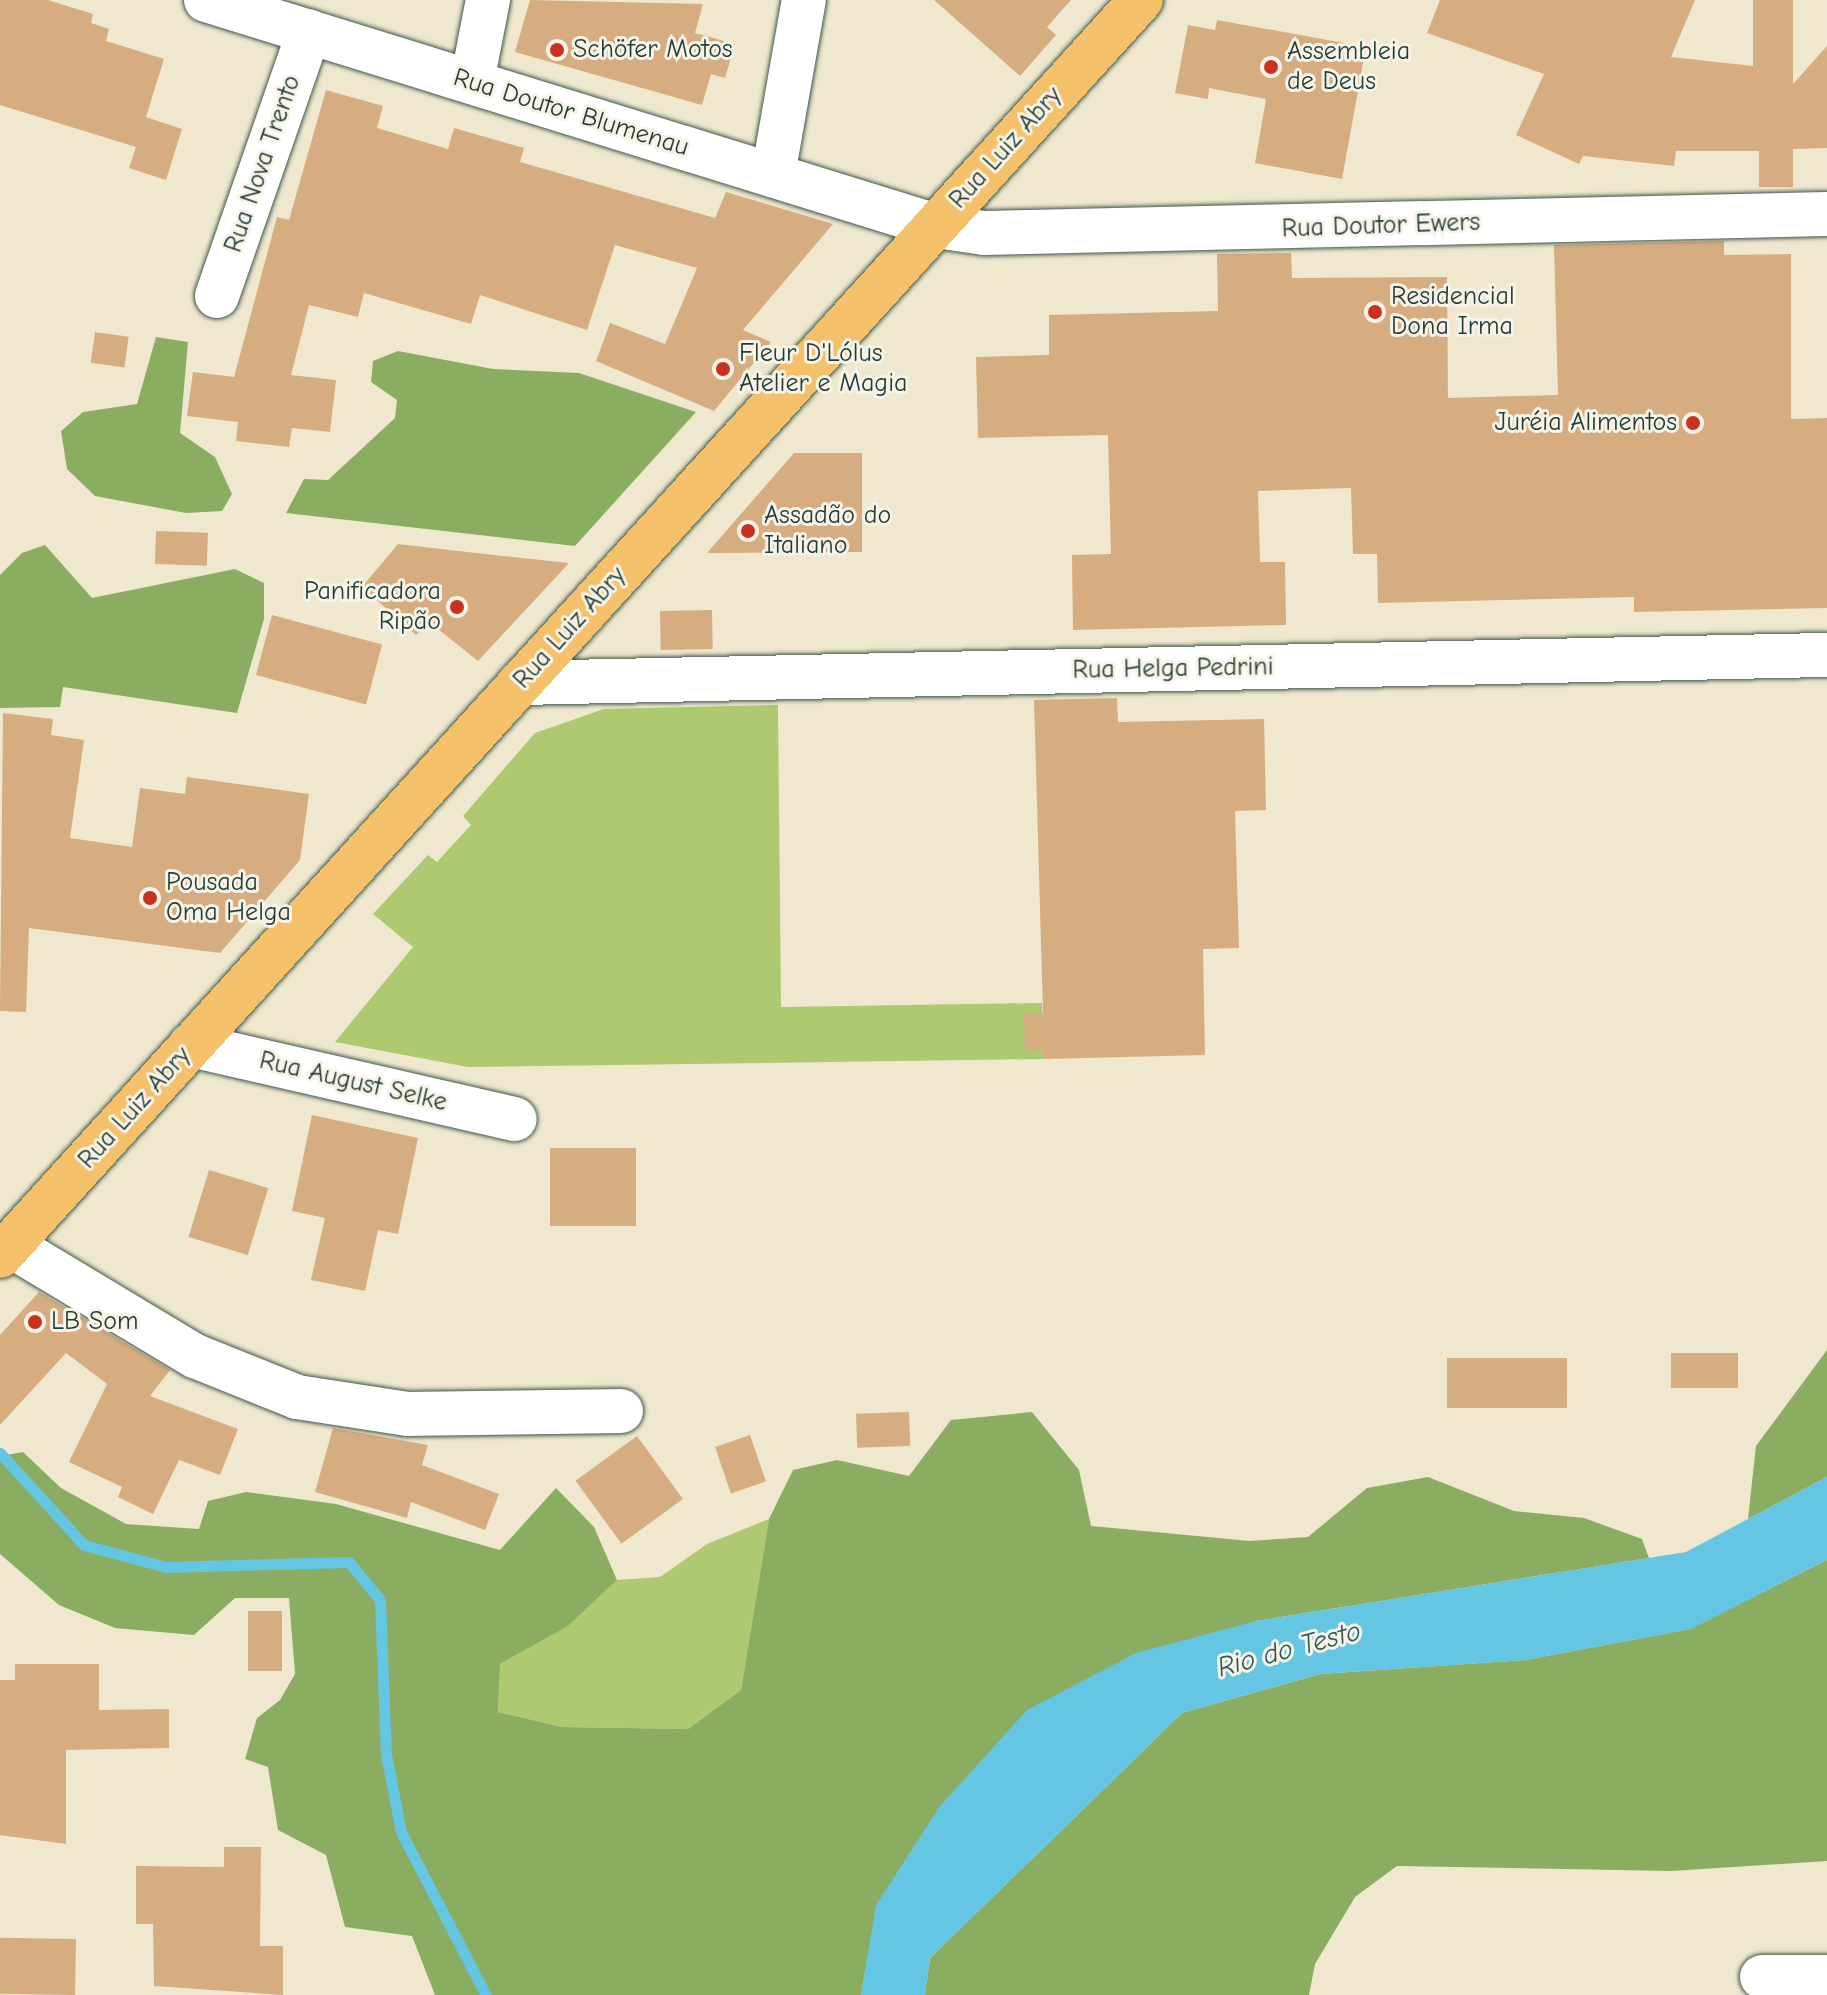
<!DOCTYPE html>
<meta charset="utf-8">
<style>
body{margin:0}
#map{position:relative;width:1827px;height:1995px;overflow:hidden;background:#efe8ce;font-family:"Comic Neue",sans-serif}
div>[style]{position:absolute}
.green>*{inset:0;background:#aec96f}
.forest>*{inset:0;background:#8aad62}
.water>*{inset:0;background:#64c6e2}
.stream>*{height:11px;margin:-5.5px;padding:0 5.5px;transform-origin:5.5px;border-radius:5.5px;background:#64c6e2}
.building>*{inset:0;background:#d6ad81;transform-origin:0 0}
.roads{filter:drop-shadow(0 0 2px #3e574b) drop-shadow(0 0 2px #3e574b)}
.minor>*{height:44px;margin:-22px;padding:0 22px;transform-origin:22px;border-radius:22px;background:#fff}
.major>*{height:44px;margin:-22px;padding:0 22px;transform-origin:22px;border-radius:22px;background:#f4c16a}
.dots>*{width:22px;height:22px;translate:-50% -50%;box-sizing:border-box;border:4px solid #f7f3e8;border-radius:50%}
span{translate:-50% -50%;white-space:nowrap;text-align:center;line-height:1.15;-webkit-text-stroke:6px #f7f3e8;paint-order:stroke}
.poi-label{font-size:26px;color:#1f3d34}
.left{translate:0 -50%;text-align:left}
.right{translate:-100% -50%;text-align:right}
.street-label{font-size:26px;color:#1f3d34}
.water-label{font-size:28px;color:#2d5857;font-style:italic}
</style>
<div id="map">
<div class="green">
<div style="clip-path:polygon(778px 705px,781px 1007px,1042px 1003px,1044px 1059px,468px 1067px,335px 1042px,413px 947px,373px 914px,428px 855px,437px 862px,471px 825px,463px 816px,535px 733px,604px 709px)"></div>
<div style="clip-path:polygon(769px 1519px,741px 1690px,688px 1729px,562px 1727px,498px 1712px,500px 1664px,567px 1627px,617px 1580px,660px 1577px,707px 1544px)"></div>
</div>
<div class="forest">
<div style="clip-path:polygon(156px 337px,188px 342px,180px 433px,215px 457px,232px 494px,222px 511px,186px 513px,95px 496px,67px 469px,61px 431px,83px 412px,137px 404px)"></div>
<div style="clip-path:polygon(398px 351px,493px 369px,579px 373px,696px 412px,575px 546px,286px 513px,304px 479px,328px 480px,395px 418px,397px 400px,371px 382px,373px 361px)"></div>
<div style="clip-path:polygon(45px 545px,92px 598px,235px 569px,264px 583px,264px 619px,237px 713px,63px 687px,60px 707px,0 708px,0 575px,22px 553px)"></div>
<div style="clip-path:polygon(1827px 1350px,1827px 1477px,1748px 1519px,1756px 1446px)"></div>
<div style="clip-path:polygon(1032px 1412px,1079px 1470px,1091px 1526px,1250px 1541px,1308px 1537px,1367px 1488px,1428px 1477px,1514px 1511px,1584px 1518px,1642px 1539px,1649px 1558px,1256px 1621px,877px 1905px,861px 1995px,435px 1995px,412px 1936px,345px 1927px,326px 1855px,278px 1830px,268px 1767px,245px 1759px,257px 1718px,280px 1700px,295px 1674px,289px 1598px,235px 1598px,194px 1635px,115px 1628px,59px 1605px,0 1554px,0 1456px,23px 1452px,61px 1488px,126px 1524px,199px 1529px,208px 1501px,246px 1492px,336px 1504px,500px 1550px,556px 1488px,594px 1527px,617px 1580px,567px 1627px,500px 1664px,498px 1712px,562px 1727px,688px 1729px,741px 1690px,769px 1519px,793px 1470px,837px 1460px,909px 1476px,951px 1420px)"></div>
<div style="clip-path:polygon(1827px 1560px,1827px 1861px,1671px 1871px,1397px 1866px,1355px 1897px,1315px 1964px,1309px 1995px,925px 1995px,930px 1958px,1182px 1713px,1320px 1674px,1525px 1660px,1690px 1629px)"></div>
</div>
<div class="water">
<div style="clip-path:polygon(1827px 1477px,1827px 1560px,1691px 1629px,1525px 1660px,1320px 1674px,1182px 1713px,930px 1958px,925px 1995px,861px 1995px,876px 1905px,940px 1806px,1027px 1710px,1136px 1653px,1256px 1621px,1686px 1552px)"></div>
</div>
<div class="stream">
<div style="left:0;top:1453px;width:125px;rotate:47.6deg"></div>
<div style="left:84px;top:1545px;width:85px;rotate:15deg"></div>
<div style="left:166px;top:1567px;width:183px;rotate:-1.6deg"></div>
<div style="left:349px;top:1562px;width:49px;rotate:50.8deg"></div>
<div style="left:380px;top:1600px;width:154px;rotate:87.8deg"></div>
<div style="left:386px;top:1754px;width:79px;rotate:79.1deg"></div>
<div style="left:401px;top:1832px;width:184px;rotate:62.5deg"></div>
</div>
<div class="building">
<div style="clip-path:polygon(0 0,48px 0,93px 14px,91px 23px,109px 29px,106px 41px,164px 59px,146px 117px,182px 129px,166px 180px,129px 168px,136px 147px,0 105px)"></div>
<div style="clip-path:polygon(530px 0,703px 4px,695px 33px,735px 44px,725px 78px,711px 74px,702px 105px,515px 52px)"></div>
<div style="clip-path:polygon(934px 0,1071px 0,1047px 27px,1056px 35px,1020px 76px)"></div>
<div style="clip-path:polygon(1440px 0,1695px 0,1671px 57px,1753px 66px,1753px 0,1793px 0,1793px 84px,1827px 46px,1827px 148px,1793px 149px,1793px 187px,1759px 187px,1759px 151px,1676px 151px,1674px 166px,1583px 156px,1579px 164px,1516px 135px,1544px 74px,1427px 33px)"></div>
<div style="clip-path:polygon(1217px 20px,1366px 47px,1342px 179px,1255px 163px,1266px 99px,1209px 88px,1208px 99px,1175px 93px,1188px 25px,1215px 30px)"></div>
<div style="clip-path:polygon(326px 90px,383px 106px,377px 128px,448px 149px,454px 128px,524px 148px,520px 162px,715px 218px,726px 192px,833px 224px,743px 330px,771px 342px,714px 411px,596px 361px,610px 323px,665px 344px,697px 268px,615px 245px,587px 330px,480px 295px,471px 324px,364px 293px,358px 317px,309px 305px,291px 375px,336px 380px,330px 432px,292px 428px,289px 447px,236px 441px,238px 422px,187px 416px,193px 372px,234px 377px,277px 217px,289px 220px)"></div>
<div style="clip-path:polygon(1724px 241px,1724px 255px,1791px 254px,1791px 419px,1827px 418px,1827px 608px,1634px 612px,1634px 597px,1378px 603px,1377px 554px,1353px 554px,1351px 488px,1258px 491px,1260px 562px,1285px 562px,1286px 625px,1073px 630px,1072px 555px,1111px 554px,1108px 435px,978px 438px,976px 357px,1049px 355px,1049px 315px,1218px 311px,1217px 254px,1291px 253px,1292px 278px,1447px 277px,1448px 398px,1558px 395px,1554px 245px)"></div>
<div style="left:95px;top:332px;width:34px;height:31px;rotate:8deg"></div>
<div style="clip-path:polygon(794px 453px,862px 453px,862px 552px,707px 553px)"></div>
<div style="left:156px;top:531px;width:52px;height:33px;rotate:2deg"></div>
<div style="clip-path:polygon(398px 544px,485px 554px,569px 563px,478px 661px,429px 622px,416px 635px,362px 587px)"></div>
<div style="left:712px;top:610px;width:39px;height:52px;rotate:89deg"></div>
<div style="left:272px;top:615px;width:114px;height:62px;rotate:15deg"></div>
<div style="clip-path:polygon(1117px 698px,1118px 722px,1264px 719px,1266px 810px,1235px 811px,1239px 948px,1203px 949px,1205px 1055px,1044px 1059px,1043px 1050px,1025px 1050px,1024px 1014px,1043px 1013px,1034px 700px)"></div>
<div style="clip-path:polygon(3px 713px,53px 719px,51px 735px,84px 740px,70px 838px,132px 847px,140px 788px,185px 794px,187px 777px,309px 794px,300px 860px,220px 953px,29px 928px,26px 1012px,0 1011px)"></div>
<div style="clip-path:polygon(312px 1115px,418px 1138px,398px 1234px,378px 1230px,365px 1291px,311px 1280px,325px 1218px,292px 1211px)"></div>
<div style="left:550px;top:1148px;width:86px;height:78px"></div>
<div style="left:209px;top:1170px;width:62px;height:70px;rotate:17deg"></div>
<div style="clip-path:polygon(39px 1292px,170px 1370px,150px 1396px,238px 1429px,220px 1475px,179px 1460px,153px 1514px,118px 1497px,122px 1487px,69px 1462px,107px 1384px,66px 1353px,0 1425px,0 1335px)"></div>
<div style="left:1671px;top:1353px;width:67px;height:35px"></div>
<div style="left:1447px;top:1358px;width:120px;height:50px"></div>
<div style="left:909px;top:1412px;width:34px;height:53px;rotate:88deg"></div>
<div style="clip-path:polygon(333px 1428px,428px 1445px,422px 1465px,499px 1494px,485px 1530px,411px 1502px,407px 1518px,315px 1492px)"></div>
<div style="left:750px;top:1435px;width:49px;height:37px;rotate:71deg"></div>
<div style="left:637px;top:1436px;width:78px;height:76px;rotate:54deg"></div>
<div style="left:248px;top:1611px;width:34px;height:60px"></div>
<div style="clip-path:polygon(15px 1664px,99px 1664px,99px 1710px,169px 1709px,169px 1748px,66px 1750px,66px 1844px,0 1835px,0 1680px,15px 1680px)"></div>
<div style="clip-path:polygon(224px 1847px,261px 1847px,260px 1946px,283px 1946px,283px 1995px,154px 1986px,153px 1924px,136px 1924px,136px 1866px,224px 1867px)"></div>
<div style="left:76px;top:1939px;width:56px;height:76px;rotate:91deg"></div>
</div>
<div class="roads">
<div class="minor">
<div style="left:206px;top:0;width:764px;rotate:17.2deg"></div>
<div style="left:936px;top:226px;width:49px;rotate:8.3deg"></div>
<div style="left:984px;top:233px;width:843px;rotate:-1.29deg"></div>
<div style="left:472px;top:82px;width:84px;rotate:-79deg"></div>
<div style="left:773px;top:175px;width:178px;rotate:-80deg"></div>
<div style="left:217px;top:296px;width:280px;rotate:-70.8deg"></div>
<div style="left:520px;top:683px;width:1307px;rotate:-1.23deg"></div>
<div style="left:191px;top:1045px;width:332px;rotate:12.9deg"></div>
<div style="left:10px;top:1245px;width:216px;rotate:31deg"></div>
<div style="left:195px;top:1356px;width:110px;rotate:21.9deg"></div>
<div style="left:297px;top:1397px;width:112px;rotate:8.7deg"></div>
<div style="left:408px;top:1414px;width:213px;rotate:-0.8deg"></div>
<div style="left:1762px;top:1977px;width:65px"></div>
</div>
<div class="major">
<div style="left:0;top:1256px;width:1697px;rotate:-47.75deg"></div>
</div>
</div>
<div class="dots">
<div style="left:557px;top:50px;background:#c8321e"></div>
<div style="left:1271px;top:67px;background:#c8321e"></div>
<div style="left:1375px;top:312px;background:#c8321e"></div>
<div style="left:723px;top:369px;background:#c8321e"></div>
<div style="left:1693px;top:423px;background:#c8321e"></div>
<div style="left:748px;top:531px;background:#c8321e"></div>
<div style="left:457px;top:607px;background:#c8321e"></div>
<div style="left:150px;top:898px;background:#c8321e"></div>
<div style="left:35px;top:1322px;background:#c8321e"></div>
</div>
<div class="poi-label">
<span class="left" style="left:573px;top:50px">Schöfer Motos</span>
<span class="left" style="left:1287px;top:67px">Assembleia<br>de Deus</span>
<span class="left" style="left:1391px;top:312px">Residencial<br>Dona Irma</span>
<span class="left" style="left:739px;top:369px">Fleur D'Lólus<br>Atelier e Magia</span>
<span class="right" style="left:1677px;top:423px">Juréia Alimentos</span>
<span class="left" style="left:764px;top:531px">Assadão do<br>Italiano</span>
<span class="right" style="left:441px;top:607px">Panificadora<br>Ripão</span>
<span class="left" style="left:166px;top:898px">Pousada<br>Oma Helga</span>
<span class="left" style="left:51px;top:1322px">LB Som</span>
</div>
<div class="street-label">
<span style="left:571px;top:113px;rotate:17deg">Rua Doutor Blumenau</span>
<span style="left:1006px;top:148px;rotate:-48deg">Rua Luiz Abry</span>
<span style="left:263px;top:164px;rotate:-71deg">Rua Nova Trento</span>
<span style="left:1381px;top:226px;rotate:-2deg">Rua Doutor Ewers</span>
<span style="left:570px;top:628px;rotate:-48deg">Rua Luiz Abry</span>
<span style="left:1173px;top:669px;rotate:-1deg">Rua Helga Pedrini</span>
<span style="left:353px;top:1082px;rotate:13deg">Rua August Selke</span>
<span style="left:135px;top:1108px;rotate:-48deg">Rua Luiz Abry</span>
</div>
<div class="water-label">
<span style="left:1289px;top:1649px;rotate:-15deg">Rio do Testo</span>
</div>
</div>
